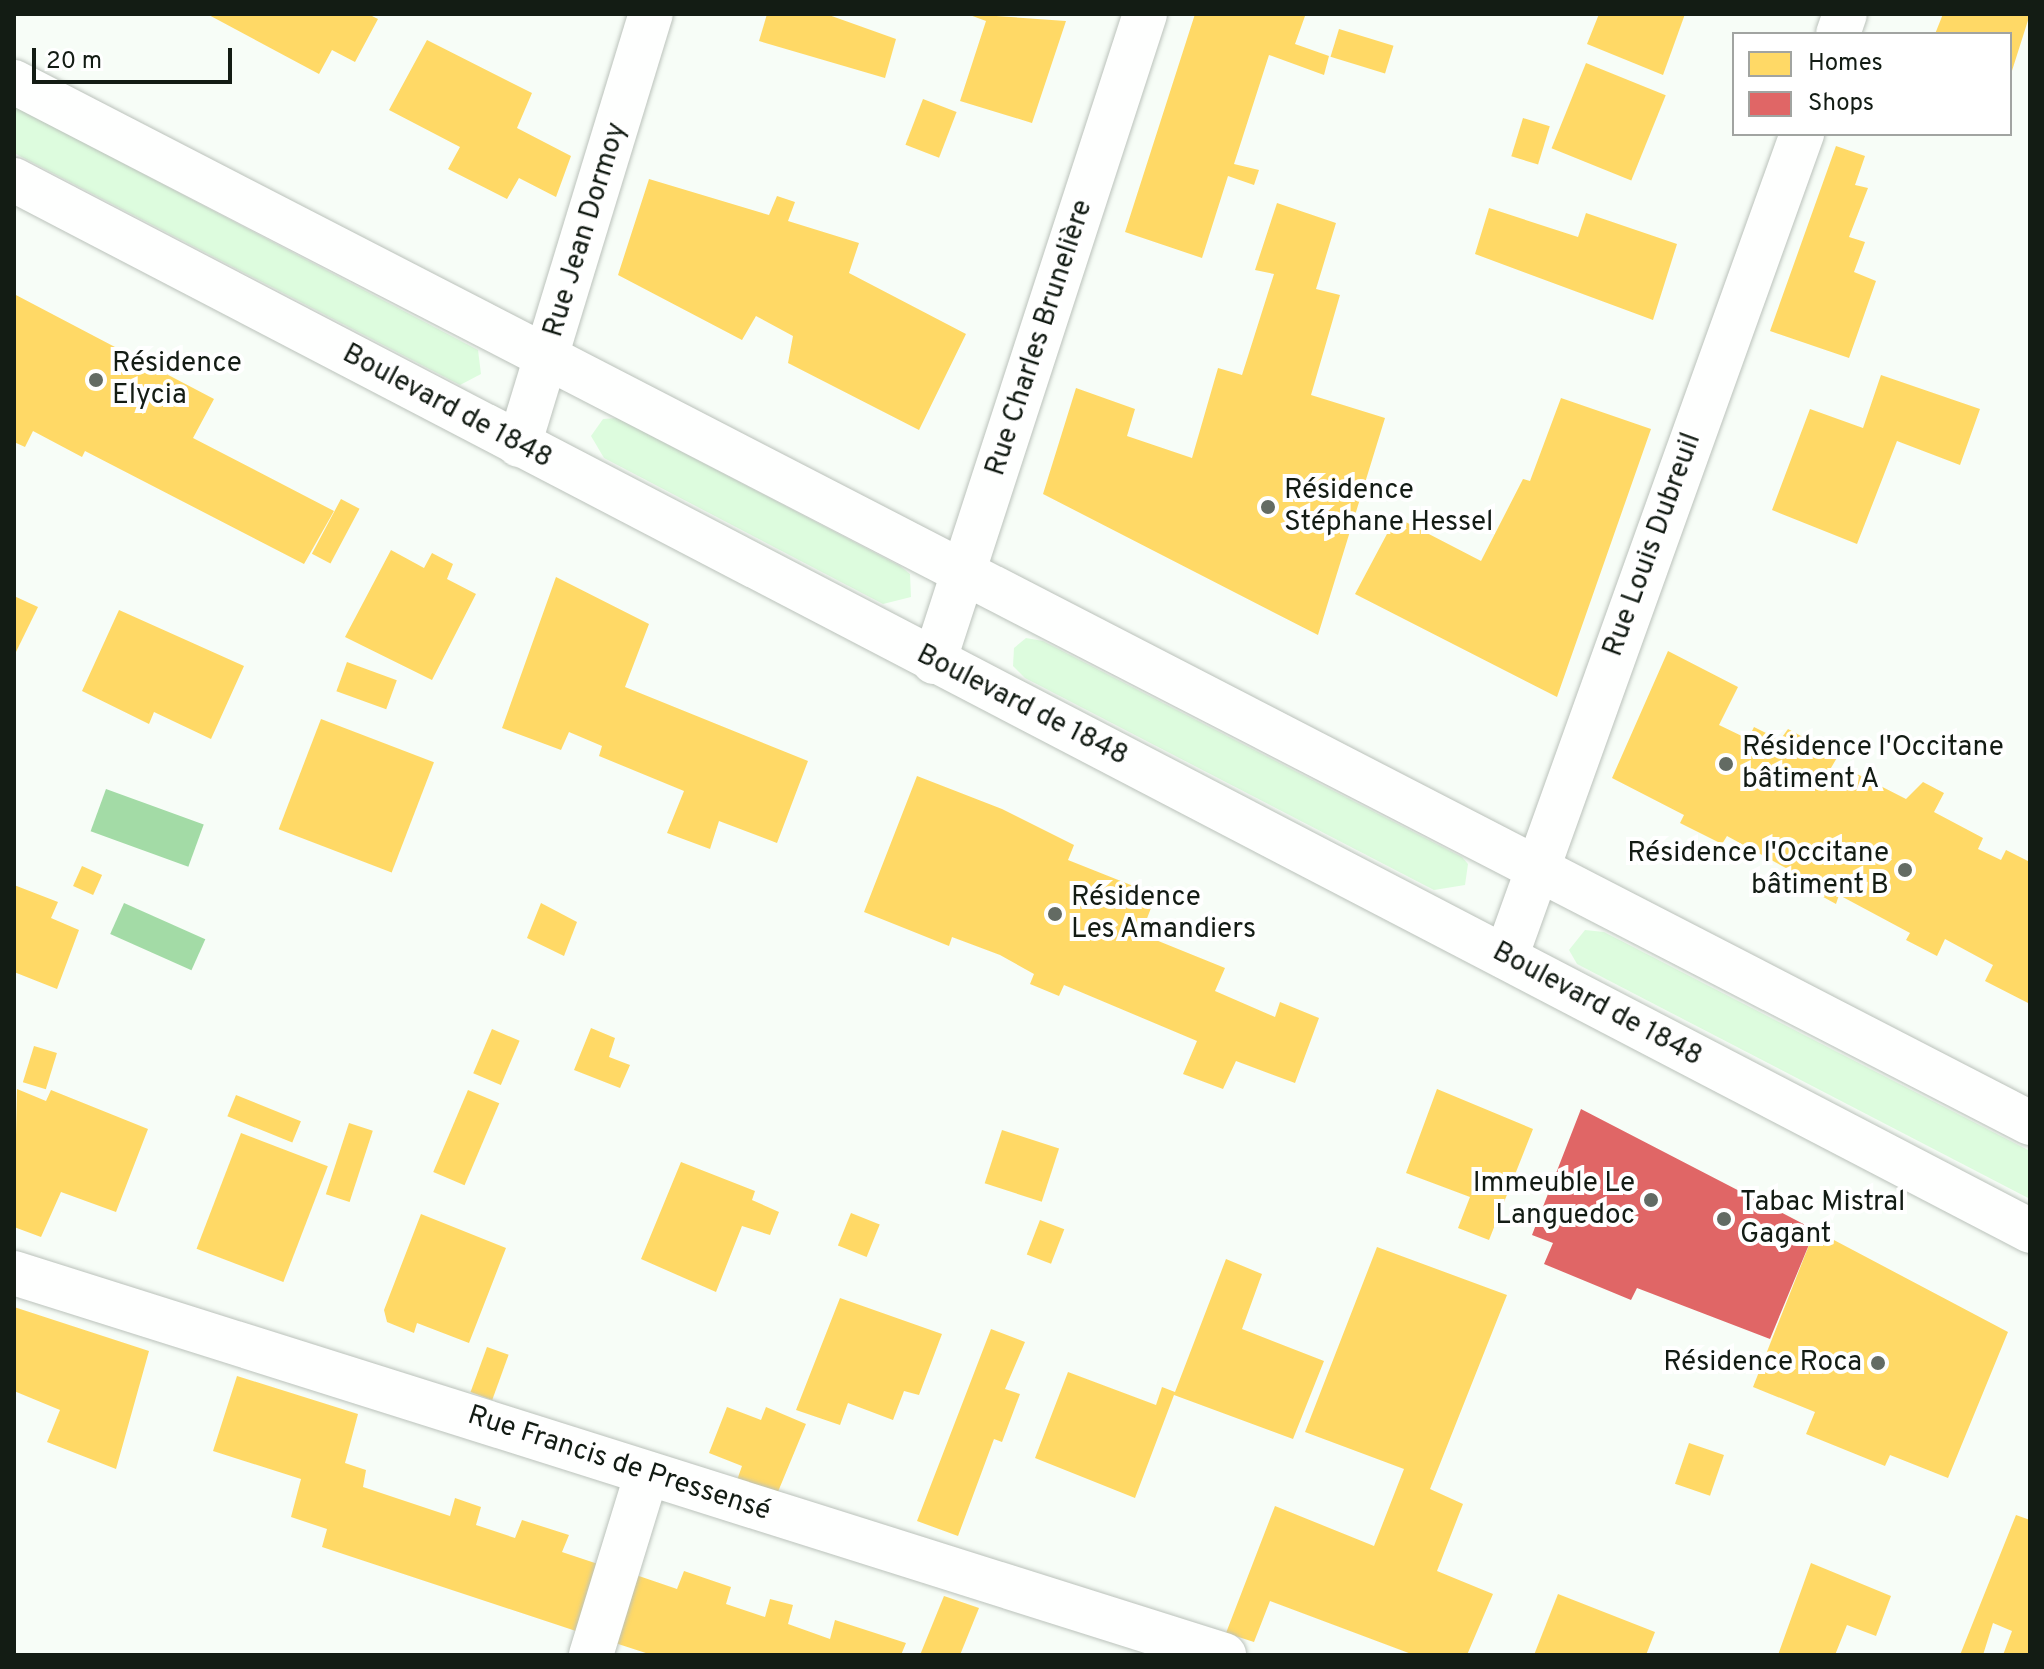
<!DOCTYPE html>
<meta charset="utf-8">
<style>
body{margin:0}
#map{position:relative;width:2044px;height:1669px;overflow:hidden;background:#f7fdf7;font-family:Overpass,sans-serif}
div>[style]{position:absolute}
.green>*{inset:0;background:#ddfcde}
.water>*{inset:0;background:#a3dba6;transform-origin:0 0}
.homes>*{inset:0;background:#ffd966;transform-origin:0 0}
.shops>*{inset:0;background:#e06666}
.roads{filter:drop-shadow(0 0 2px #bbc2bb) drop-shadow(0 0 2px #bbc2bb)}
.minor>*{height:44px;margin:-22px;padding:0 22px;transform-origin:22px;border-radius:22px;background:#fefffe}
.dots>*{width:22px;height:22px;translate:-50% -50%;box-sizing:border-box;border:4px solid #fff;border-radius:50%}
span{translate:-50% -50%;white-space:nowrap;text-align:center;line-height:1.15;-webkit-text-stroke:8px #fff;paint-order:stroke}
.street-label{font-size:28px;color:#131c14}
.poi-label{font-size:28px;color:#131c14}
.left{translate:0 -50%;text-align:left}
.right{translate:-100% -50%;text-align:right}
.frame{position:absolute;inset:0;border:16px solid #131c14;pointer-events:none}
.legend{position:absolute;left:1732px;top:32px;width:280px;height:104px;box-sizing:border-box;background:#fff;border:2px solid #a1a4a1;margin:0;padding:10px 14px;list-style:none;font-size:24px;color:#131c14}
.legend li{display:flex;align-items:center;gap:16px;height:40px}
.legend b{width:40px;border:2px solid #a1a4a1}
.scale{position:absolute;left:32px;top:48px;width:200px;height:36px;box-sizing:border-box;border:4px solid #131c14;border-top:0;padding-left:10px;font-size:24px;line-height:28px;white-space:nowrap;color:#131c14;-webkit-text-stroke:6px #fff;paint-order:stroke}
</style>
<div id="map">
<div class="green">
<div style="clip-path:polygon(14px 106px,478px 350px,481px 374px,460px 385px,14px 153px)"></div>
<div style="clip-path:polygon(617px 418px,900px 566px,910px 574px,911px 597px,883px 604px,604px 458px,591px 436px,603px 419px)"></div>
<div style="clip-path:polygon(1026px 638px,1043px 641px,1462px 857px,1468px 864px,1465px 885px,1434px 890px,1025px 678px,1013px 666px,1014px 648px)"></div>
<div style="clip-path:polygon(1585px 930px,1604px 932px,2030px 1151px,2030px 1199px,1577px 964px,1569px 950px)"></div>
</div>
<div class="water">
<div style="left:106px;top:789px;width:104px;height:45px;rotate:20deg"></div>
<div style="left:124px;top:903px;width:89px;height:34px;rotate:24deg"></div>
</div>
<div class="homes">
<div style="clip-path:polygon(207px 14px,368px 14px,378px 19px,355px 62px,332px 50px,319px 74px)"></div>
<div style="clip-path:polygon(767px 14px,826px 14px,896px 39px,885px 78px,759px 41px)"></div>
<div style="clip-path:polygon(967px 14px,1066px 21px,1032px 123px,960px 101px,986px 21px)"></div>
<div style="clip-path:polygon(1195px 14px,1297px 14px,1305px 16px,1295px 44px,1329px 56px,1324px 75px,1269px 55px,1234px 164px,1259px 170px,1254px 185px,1228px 176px,1202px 258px,1125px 232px)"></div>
<div style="clip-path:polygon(1599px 14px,1685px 14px,1663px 75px,1587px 44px)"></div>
<div style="clip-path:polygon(1943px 14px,2030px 14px,2010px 77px,2010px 34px,1935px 34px)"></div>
<div style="left:1339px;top:29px;width:57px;height:29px;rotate:17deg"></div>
<div style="clip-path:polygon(427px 40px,532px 93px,517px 128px,571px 156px,556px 197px,519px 178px,507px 199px,448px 169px,460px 147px,389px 110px)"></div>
<div style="left:1586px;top:63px;width:86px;height:92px;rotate:22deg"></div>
<div style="left:923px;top:99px;width:36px;height:49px;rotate:21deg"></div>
<div style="left:1523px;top:118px;width:28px;height:40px;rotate:17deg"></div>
<div style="clip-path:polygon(1836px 146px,1865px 156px,1855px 185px,1868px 188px,1849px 237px,1865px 242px,1854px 272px,1876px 281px,1849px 358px,1770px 331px)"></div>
<div style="clip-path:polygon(649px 179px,769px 215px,777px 196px,795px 202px,788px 221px,859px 243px,849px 273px,966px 334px,919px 430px,788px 363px,793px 336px,756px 316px,742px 340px,618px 275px)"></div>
<div style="clip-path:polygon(1277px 203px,1336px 223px,1316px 289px,1340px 295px,1311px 395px,1385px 418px,1318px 635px,1043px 494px,1076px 388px,1135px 409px,1127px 436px,1192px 458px,1218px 368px,1242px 375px,1274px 274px,1255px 270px)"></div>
<div style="clip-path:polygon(1489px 208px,1578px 237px,1586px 213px,1677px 244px,1653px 320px,1475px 254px)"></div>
<div style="clip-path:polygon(14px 294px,214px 399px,193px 438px,334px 511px,304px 564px,85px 451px,82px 457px,33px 431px,25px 447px,14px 442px)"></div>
<div style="clip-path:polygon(1881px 375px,1980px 409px,1960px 465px,1897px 441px,1857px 544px,1772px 510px,1810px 409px,1863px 428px)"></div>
<div style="clip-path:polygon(1561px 398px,1651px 429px,1557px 697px,1355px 594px,1396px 517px,1481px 561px,1523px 479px,1530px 481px)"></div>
<div style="left:341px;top:499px;width:21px;height:62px;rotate:28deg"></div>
<div style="clip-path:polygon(391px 550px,424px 568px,432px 553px,453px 564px,447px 579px,476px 594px,432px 680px,345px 637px)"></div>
<div style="clip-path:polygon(556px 577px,649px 624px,625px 687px,808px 761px,777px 843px,719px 821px,710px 849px,667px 833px,684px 791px,599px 756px,602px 746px,569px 732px,561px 750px,502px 728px)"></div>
<div style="clip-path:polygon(14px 596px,38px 607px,14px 656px)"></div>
<div style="clip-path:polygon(119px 610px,244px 666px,211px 739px,154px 712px,149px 724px,82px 691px)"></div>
<div style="clip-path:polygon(1668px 651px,1738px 687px,1719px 725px,1748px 739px,1754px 727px,1780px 740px,1788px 729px,1838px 756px,1828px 773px,1852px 784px,1857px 774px,1906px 799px,1923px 782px,1944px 793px,1934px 812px,1983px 838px,1978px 849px,2001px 860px,2006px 850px,2030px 862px,2030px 1004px,1985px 981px,1993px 965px,1945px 939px,1937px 956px,1906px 940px,1910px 933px,1839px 895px,1836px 904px,1805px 887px,1808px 880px,1727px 836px,1722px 844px,1680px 823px,1684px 815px,1612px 778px)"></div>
<div style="left:347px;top:662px;width:53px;height:31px;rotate:20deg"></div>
<div style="left:321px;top:719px;width:121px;height:118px;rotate:21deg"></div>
<div style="clip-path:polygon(917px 776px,1002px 809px,1074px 845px,1068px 860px,1156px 895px,1141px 934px,1225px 968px,1215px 991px,1275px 1017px,1280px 1002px,1319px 1018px,1295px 1083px,1236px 1061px,1223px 1089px,1183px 1074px,1197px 1041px,1064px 985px,1059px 996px,1030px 984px,1034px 974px,1000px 955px,952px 937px,949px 946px,864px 912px)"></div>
<div style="left:82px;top:866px;width:22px;height:22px;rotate:24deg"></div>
<div style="clip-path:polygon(14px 885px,58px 902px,51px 918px,79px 930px,57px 989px,14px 972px)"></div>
<div style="clip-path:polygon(541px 903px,577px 922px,564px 956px,527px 938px)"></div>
<div style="clip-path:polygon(591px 1028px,615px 1038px,609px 1057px,630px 1065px,620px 1088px,574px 1070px)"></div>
<div style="left:492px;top:1029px;width:30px;height:48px;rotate:23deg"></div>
<div style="left:34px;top:1046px;width:24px;height:38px;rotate:17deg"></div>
<div style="clip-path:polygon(17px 1089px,46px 1101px,51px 1090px,148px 1129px,116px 1212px,61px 1192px,41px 1237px,14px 1227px)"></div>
<div style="clip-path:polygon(1437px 1089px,1533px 1129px,1489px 1240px,1458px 1228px,1470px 1197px,1406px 1173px)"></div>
<div style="left:468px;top:1090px;width:34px;height:89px;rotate:23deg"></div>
<div style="left:236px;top:1095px;width:70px;height:23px;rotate:22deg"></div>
<div style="left:349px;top:1123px;width:25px;height:75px;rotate:18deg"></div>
<div style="left:1002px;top:1130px;width:60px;height:56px;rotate:18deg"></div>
<div style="left:241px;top:1133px;width:93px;height:124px;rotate:21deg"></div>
<div style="clip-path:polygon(681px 1162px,755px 1191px,752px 1200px,779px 1212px,770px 1235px,742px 1226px,716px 1292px,641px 1259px)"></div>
<div style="left:851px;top:1213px;width:31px;height:35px;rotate:22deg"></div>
<div style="clip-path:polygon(421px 1214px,506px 1248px,469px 1343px,417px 1323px,414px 1333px,387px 1322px,384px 1310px)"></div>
<div style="left:1040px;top:1220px;width:26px;height:37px;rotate:21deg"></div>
<div style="clip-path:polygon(1815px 1230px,2008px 1332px,1948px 1478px,1890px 1455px,1885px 1466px,1806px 1434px,1815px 1412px,1753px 1387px)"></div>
<div style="clip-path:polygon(1377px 1247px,1507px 1295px,1430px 1489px,1463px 1504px,1437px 1571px,1493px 1594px,1467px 1655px,1414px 1655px,1270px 1601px,1254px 1642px,1226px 1633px,1275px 1506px,1374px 1546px,1404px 1469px,1305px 1432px)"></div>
<div style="clip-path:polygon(1226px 1259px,1262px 1274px,1242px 1329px,1324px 1361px,1293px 1439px,1174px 1395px,1135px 1498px,1035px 1458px,1068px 1372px,1156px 1405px,1162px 1387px,1175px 1392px)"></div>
<div style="clip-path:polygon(840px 1298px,942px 1334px,919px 1395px,904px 1391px,893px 1420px,848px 1403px,840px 1425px,796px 1410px)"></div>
<div style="clip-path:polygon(14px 1307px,149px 1351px,116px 1469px,47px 1442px,60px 1410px,14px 1391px)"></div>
<div style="clip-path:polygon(991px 1329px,1025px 1342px,1005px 1389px,1020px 1394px,1002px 1442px,994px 1439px,958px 1536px,917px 1521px)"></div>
<div style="left:487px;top:1347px;width:23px;height:48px;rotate:20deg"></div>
<div style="clip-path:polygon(237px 1376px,358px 1414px,345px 1463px,366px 1470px,363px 1487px,450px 1516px,455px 1498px,481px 1507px,476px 1525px,515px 1538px,522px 1520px,569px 1535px,562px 1552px,607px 1567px,585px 1634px,322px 1547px,327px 1529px,291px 1517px,301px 1479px,213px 1451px)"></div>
<div style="clip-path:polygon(727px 1407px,761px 1420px,766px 1407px,806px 1424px,775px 1499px,736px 1483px,742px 1466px,709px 1453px)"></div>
<div style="left:1689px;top:1443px;width:37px;height:43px;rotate:19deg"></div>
<div style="clip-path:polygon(2016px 1515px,2030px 1520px,2030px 1655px,2003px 1655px,2012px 1631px,1993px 1623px,1983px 1655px,1960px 1655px)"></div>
<div style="clip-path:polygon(1811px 1563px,1891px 1596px,1876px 1636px,1847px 1625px,1835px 1655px,1778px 1655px)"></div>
<div style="clip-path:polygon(684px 1571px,731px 1587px,726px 1604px,765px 1617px,770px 1599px,793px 1605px,788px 1624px,830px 1639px,835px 1620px,906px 1643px,901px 1655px,652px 1655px,612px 1642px,633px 1574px,677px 1589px)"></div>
<div style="clip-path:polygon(1558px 1594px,1655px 1632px,1646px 1655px,1534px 1655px)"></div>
<div style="clip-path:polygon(944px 1596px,979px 1608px,960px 1655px,920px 1655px)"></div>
</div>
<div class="shops">
<div style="clip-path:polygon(1581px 1109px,1815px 1230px,1770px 1339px,1637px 1288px,1631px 1300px,1544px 1264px,1553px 1243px,1532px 1235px)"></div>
</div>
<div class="roads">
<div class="minor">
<div style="left:1838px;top:34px;width:21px;rotate:-71deg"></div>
<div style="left:14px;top:82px;width:2269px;rotate:27.31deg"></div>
<div style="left:14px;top:180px;width:2274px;rotate:27.53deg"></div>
<div style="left:519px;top:445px;width:451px;rotate:-73deg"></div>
<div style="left:934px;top:662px;width:681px;rotate:-71.96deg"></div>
<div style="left:1506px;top:957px;width:875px;rotate:-70.22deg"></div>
<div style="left:14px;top:1273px;width:1269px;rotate:17.52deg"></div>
<div style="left:591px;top:1655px;width:190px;rotate:-72.9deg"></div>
</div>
</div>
<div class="dots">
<div style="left:96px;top:380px;background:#636b63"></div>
<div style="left:1268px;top:507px;background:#636b63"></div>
<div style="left:1726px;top:764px;background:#636b63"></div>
<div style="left:1905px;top:870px;background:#636b63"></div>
<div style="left:1055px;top:914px;background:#636b63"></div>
<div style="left:1651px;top:1200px;background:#636b63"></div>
<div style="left:1724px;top:1219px;background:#636b63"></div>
<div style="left:1878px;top:1363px;background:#636b63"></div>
</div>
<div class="street-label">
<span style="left:586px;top:230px;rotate:-73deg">Rue Jean Dormoy</span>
<span style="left:1040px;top:338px;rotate:-72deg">Rue Charles Brunelière</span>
<span style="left:447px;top:407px;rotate:28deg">Boulevard de 1848</span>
<span style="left:1653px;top:545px;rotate:-70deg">Rue Louis Dubreuil</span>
<span style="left:1022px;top:706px;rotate:27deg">Boulevard de 1848</span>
<span style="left:1597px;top:1005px;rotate:28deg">Boulevard de 1848</span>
<span style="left:619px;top:1464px;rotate:18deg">Rue Francis de Pressensé</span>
</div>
<div class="poi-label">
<span class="left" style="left:112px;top:380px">Résidence<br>Elycia</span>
<span class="left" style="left:1284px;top:507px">Résidence<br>Stéphane Hessel</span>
<span class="left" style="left:1742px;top:764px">Résidence l'Occitane<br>bâtiment A</span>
<span class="right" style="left:1889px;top:870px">Résidence l'Occitane<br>bâtiment B</span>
<span class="left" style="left:1071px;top:914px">Résidence<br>Les Amandiers</span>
<span class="right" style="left:1635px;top:1200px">Immeuble Le<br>Languedoc</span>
<span class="left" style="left:1740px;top:1219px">Tabac Mistral<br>Gagant</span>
<span class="right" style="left:1862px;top:1363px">Résidence Roca</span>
</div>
<div class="frame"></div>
<ul class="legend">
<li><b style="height:22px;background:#ffd966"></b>Homes</li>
<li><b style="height:22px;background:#e06666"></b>Shops</li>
</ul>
<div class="scale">20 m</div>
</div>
